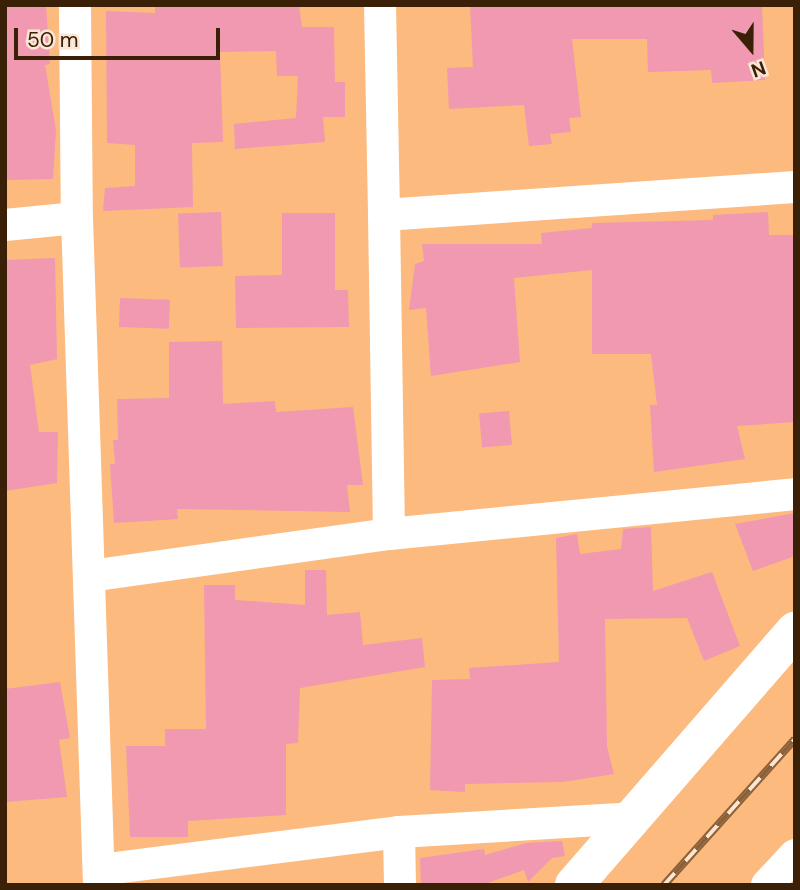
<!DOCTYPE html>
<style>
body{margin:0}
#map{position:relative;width:800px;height:890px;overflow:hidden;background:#fcba7e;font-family:"DM Sans",sans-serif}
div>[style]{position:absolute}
.building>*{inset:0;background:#f099b0;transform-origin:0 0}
.street>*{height:32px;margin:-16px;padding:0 16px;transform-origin:16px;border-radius:16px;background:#fff}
.secondary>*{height:38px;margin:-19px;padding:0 19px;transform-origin:19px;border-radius:19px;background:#fff}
.rail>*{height:8px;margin-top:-4px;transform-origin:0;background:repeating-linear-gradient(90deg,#fbe6d5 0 16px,#8c6139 0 32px);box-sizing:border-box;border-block:2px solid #8c6139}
span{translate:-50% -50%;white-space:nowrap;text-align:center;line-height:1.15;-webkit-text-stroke:5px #fbe6d5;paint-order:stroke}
.frame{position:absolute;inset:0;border:7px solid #392006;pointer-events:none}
.north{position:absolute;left:716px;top:14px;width:70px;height:70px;-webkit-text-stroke:5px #fbe6d5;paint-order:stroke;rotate:160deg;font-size:19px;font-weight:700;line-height:28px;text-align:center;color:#392006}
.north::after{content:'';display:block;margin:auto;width:24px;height:32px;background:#392006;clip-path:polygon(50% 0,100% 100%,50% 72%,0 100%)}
.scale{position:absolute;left:14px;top:28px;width:206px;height:32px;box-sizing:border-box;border:4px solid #392006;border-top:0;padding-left:9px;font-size:21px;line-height:24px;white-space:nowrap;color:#392006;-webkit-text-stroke:5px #fbe6d5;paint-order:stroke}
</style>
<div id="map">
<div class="building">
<div style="clip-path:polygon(5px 5px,46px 5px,50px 64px,45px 65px,56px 130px,53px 179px,5px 180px)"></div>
<div style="clip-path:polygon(155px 5px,299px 5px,302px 27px,334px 27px,335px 82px,345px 82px,345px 117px,323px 117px,325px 142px,235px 149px,234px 124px,296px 118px,298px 76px,277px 76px,276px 51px,220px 52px,223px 142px,192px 143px,193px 207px,103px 211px,105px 188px,135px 186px,135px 145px,107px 143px,106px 11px,155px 13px)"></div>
<div style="clip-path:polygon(470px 5px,762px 5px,765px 80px,712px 83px,711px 70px,648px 72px,647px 39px,572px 39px,581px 117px,569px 118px,571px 132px,550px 134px,552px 144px,529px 146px,524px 105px,449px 109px,447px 68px,473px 67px)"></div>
<div style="left:221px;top:212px;width:54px;height:43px;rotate:88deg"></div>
<div style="clip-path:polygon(768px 212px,769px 235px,795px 235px,795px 422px,737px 426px,745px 459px,654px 472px,650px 405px,657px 405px,651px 354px,592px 354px,592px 270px,514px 278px,520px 362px,431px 376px,426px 308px,409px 310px,415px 264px,424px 261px,422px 244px,542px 244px,541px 233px,592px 228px,592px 223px,713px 220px,713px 215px)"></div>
<div style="clip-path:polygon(282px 213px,335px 213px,335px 290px,348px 290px,349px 327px,236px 328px,235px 276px,282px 275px)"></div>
<div style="clip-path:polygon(55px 258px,57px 359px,30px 365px,39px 432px,58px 432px,57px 483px,5px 491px,5px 260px)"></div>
<div style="left:120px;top:298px;width:50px;height:29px;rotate:2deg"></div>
<div style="clip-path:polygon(222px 341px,223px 404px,275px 401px,276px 412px,353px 407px,363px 485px,347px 485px,350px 512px,177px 509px,178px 519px,114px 523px,110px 464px,115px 464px,113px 440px,118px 440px,117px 399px,169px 398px,169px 342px)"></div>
<div style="left:509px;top:411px;width:34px;height:30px;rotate:85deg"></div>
<div style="clip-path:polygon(795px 513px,795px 556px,753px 571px,735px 524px)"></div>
<div style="clip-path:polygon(651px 527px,653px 591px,712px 572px,740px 646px,704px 661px,687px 618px,605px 619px,607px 747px,614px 774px,563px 782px,465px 784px,465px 792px,430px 790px,432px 680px,470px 679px,469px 668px,559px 662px,556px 538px,577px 534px,580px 554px,621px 549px,623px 529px)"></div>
<div style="clip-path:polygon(305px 570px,326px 570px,327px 615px,360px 612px,363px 645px,422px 638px,425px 667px,300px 688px,298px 743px,286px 744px,286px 815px,188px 821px,188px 837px,130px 837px,126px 746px,165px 746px,165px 729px,206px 729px,204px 585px,235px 585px,235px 600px,305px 605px)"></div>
<div style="clip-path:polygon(60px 682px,70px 738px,59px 740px,67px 797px,5px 802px,5px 689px)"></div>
<div style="clip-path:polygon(562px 841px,565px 856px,552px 858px,528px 882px,524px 870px,482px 885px,421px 885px,420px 858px,484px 849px,485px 855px,526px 843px)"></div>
</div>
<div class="street">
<div style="left:75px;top:5px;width:213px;rotate:89.5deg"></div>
<div style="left:77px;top:218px;width:667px;rotate:88.11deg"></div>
<div style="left:380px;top:5px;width:210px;rotate:88.9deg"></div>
<div style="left:5px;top:225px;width:72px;rotate:-5.6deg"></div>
<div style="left:389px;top:534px;width:319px;rotate:-90.9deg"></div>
<div style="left:384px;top:215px;width:412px;rotate:-3.9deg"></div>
<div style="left:90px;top:576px;width:302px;rotate:-8deg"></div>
<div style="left:389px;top:534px;width:408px;rotate:-5.6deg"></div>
<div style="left:99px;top:870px;width:302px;rotate:-7.2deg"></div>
<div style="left:400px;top:885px;width:53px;rotate:-91.1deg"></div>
<div style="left:399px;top:832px;width:234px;rotate:-3.4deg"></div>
<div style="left:767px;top:885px;width:41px;rotate:-47deg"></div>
</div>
<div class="secondary">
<div style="left:574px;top:885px;width:337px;rotate:-49deg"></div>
</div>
<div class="rail">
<div style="left:664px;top:885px;width:196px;rotate:-48.1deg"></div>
</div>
<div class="frame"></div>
<div class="north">N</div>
<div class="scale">50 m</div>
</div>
